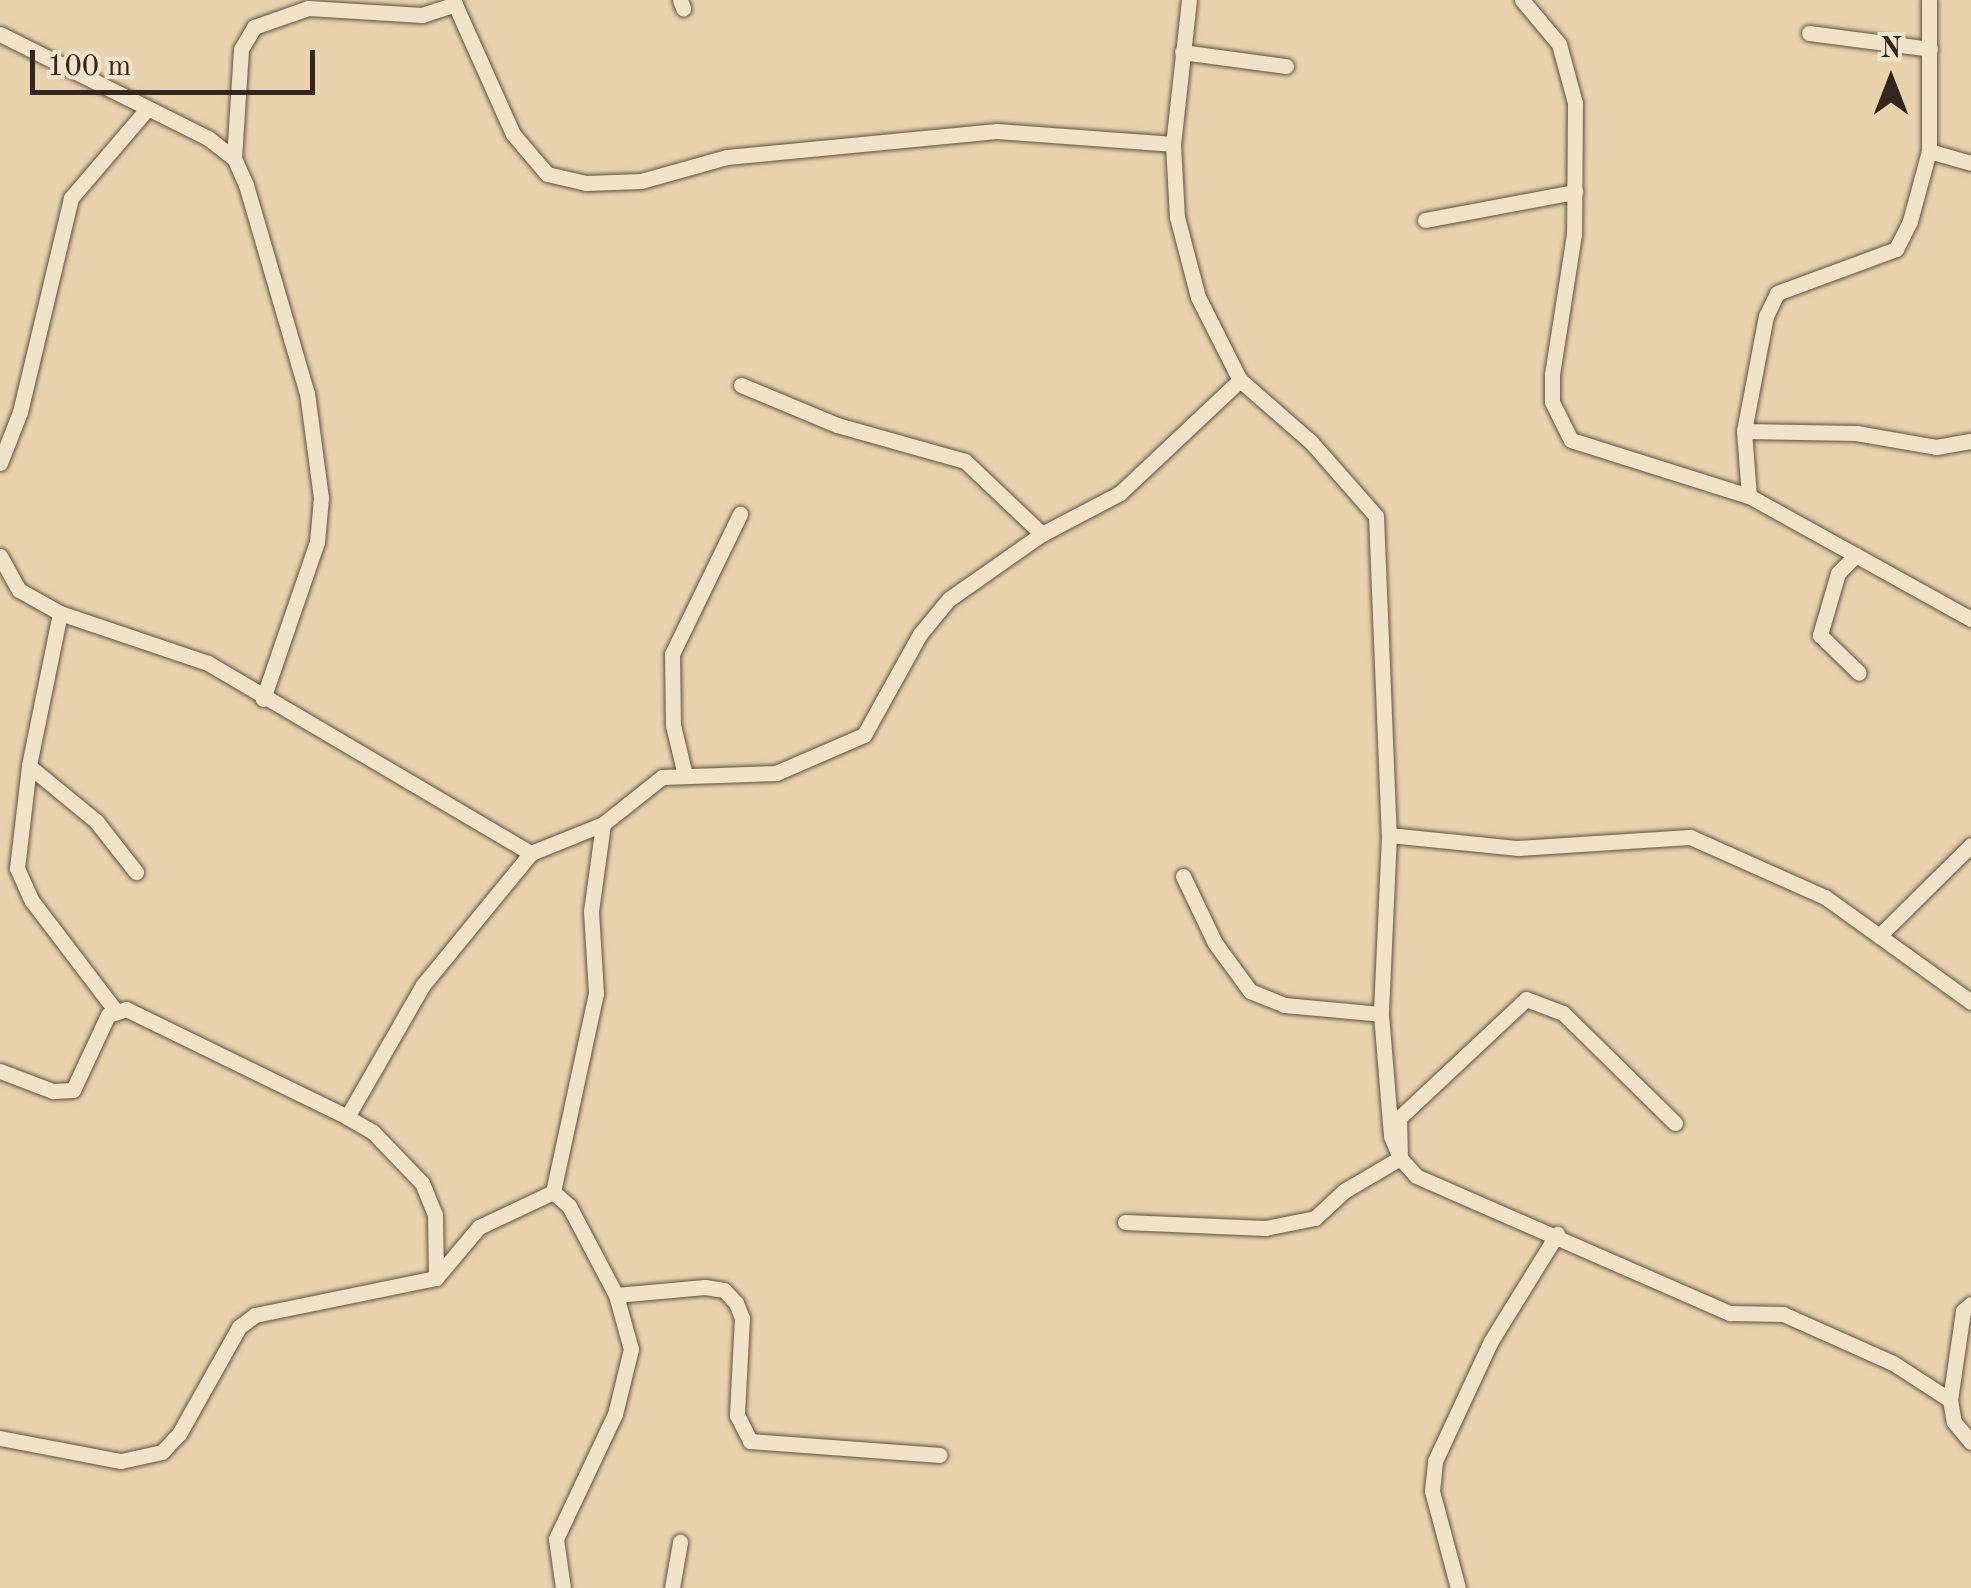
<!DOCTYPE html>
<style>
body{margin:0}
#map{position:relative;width:1971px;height:1588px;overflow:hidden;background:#e9d3ae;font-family:"Old Standard TT",serif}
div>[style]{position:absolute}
.roads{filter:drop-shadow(0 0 2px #615041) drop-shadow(0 0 2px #615041)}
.minor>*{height:15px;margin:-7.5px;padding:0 7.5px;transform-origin:7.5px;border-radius:7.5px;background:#f1e2ca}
span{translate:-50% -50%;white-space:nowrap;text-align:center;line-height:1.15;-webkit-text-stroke:8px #f1e2ca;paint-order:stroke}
.north{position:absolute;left:1841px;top:30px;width:100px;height:100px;-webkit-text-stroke:8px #f1e2ca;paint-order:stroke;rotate:0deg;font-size:28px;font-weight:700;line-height:40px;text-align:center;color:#34251d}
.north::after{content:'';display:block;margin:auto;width:35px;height:45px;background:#34251d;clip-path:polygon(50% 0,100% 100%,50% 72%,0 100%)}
.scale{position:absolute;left:30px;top:50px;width:285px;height:45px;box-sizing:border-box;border:5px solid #34251d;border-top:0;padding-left:12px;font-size:30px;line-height:35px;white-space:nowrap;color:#34251d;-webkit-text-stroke:8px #f1e2ca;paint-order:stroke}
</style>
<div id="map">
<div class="roads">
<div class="minor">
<div style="left:453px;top:0;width:147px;rotate:65.9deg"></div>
<div style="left:513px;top:134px;width:52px;rotate:49.6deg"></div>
<div style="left:547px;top:174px;width:40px;rotate:13deg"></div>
<div style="left:586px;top:183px;width:55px;rotate:-2.1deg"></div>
<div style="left:641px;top:181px;width:89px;rotate:-15.6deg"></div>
<div style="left:727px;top:157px;width:271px;rotate:-5.5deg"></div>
<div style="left:997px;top:131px;width:176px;rotate:4.2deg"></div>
<div style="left:680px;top:0;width:9px;rotate:69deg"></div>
<div style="left:1189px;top:0;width:145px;rotate:96.3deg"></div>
<div style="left:1173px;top:144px;width:73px;rotate:86.9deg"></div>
<div style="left:1177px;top:217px;width:83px;rotate:75.3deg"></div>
<div style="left:1198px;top:297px;width:93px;rotate:63.2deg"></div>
<div style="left:1240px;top:380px;width:94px;rotate:41.1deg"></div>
<div style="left:1311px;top:442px;width:98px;rotate:48.7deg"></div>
<div style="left:1376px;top:516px;width:319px;rotate:87.7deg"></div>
<div style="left:1389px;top:835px;width:179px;rotate:92.6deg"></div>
<div style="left:1381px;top:1014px;width:122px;rotate:85.3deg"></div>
<div style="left:1391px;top:1136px;width:24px;rotate:68deg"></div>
<div style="left:1400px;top:1158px;width:24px;rotate:48deg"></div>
<div style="left:1416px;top:1176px;width:343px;rotate:23.6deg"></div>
<div style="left:1730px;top:1313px;width:53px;rotate:1.1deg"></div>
<div style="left:1783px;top:1314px;width:120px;rotate:24deg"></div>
<div style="left:1893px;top:1363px;width:68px;rotate:33deg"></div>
<div style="left:1522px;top:0;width:57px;rotate:49.9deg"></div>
<div style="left:1559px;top:44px;width:61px;rotate:74.8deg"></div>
<div style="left:1575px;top:103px;width:131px;rotate:90.4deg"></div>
<div style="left:1574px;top:234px;width:143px;rotate:98.9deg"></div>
<div style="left:1552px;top:375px;width:27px;rotate:90deg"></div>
<div style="left:1552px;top:402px;width:42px;rotate:63.4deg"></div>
<div style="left:1571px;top:440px;width:187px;rotate:17.5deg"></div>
<div style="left:1749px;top:496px;width:254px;rotate:29deg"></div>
<div style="left:1809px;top:33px;width:122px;rotate:7.5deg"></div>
<div style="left:0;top:34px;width:233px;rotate:26.6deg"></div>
<div style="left:208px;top:138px;width:33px;rotate:38deg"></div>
<div style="left:234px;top:158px;width:30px;rotate:66deg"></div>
<div style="left:246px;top:185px;width:217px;rotate:73.7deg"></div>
<div style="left:307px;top:393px;width:106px;rotate:82.4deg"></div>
<div style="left:321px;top:498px;width:44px;rotate:95.2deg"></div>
<div style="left:317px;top:542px;width:166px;rotate:109deg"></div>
<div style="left:1182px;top:52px;width:105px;rotate:7.7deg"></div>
<div style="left:1929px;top:151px;width:44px;rotate:15.9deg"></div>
<div style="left:234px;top:158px;width:109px;rotate:-86.3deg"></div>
<div style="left:241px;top:49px;width:26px;rotate:-59deg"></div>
<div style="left:254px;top:27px;width:57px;rotate:-19.4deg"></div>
<div style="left:308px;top:8px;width:114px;rotate:3.5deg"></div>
<div style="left:422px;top:15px;width:35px;rotate:-18deg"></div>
<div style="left:1425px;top:220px;width:153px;rotate:-10.6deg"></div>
<div style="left:741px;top:385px;width:104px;rotate:22.6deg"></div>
<div style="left:837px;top:425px;width:133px;rotate:15.7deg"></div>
<div style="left:965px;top:461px;width:106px;rotate:43.5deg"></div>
<div style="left:1744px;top:431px;width:112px;rotate:1deg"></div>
<div style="left:1856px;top:433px;width:81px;rotate:9.9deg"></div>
<div style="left:1936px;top:447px;width:36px;rotate:-10deg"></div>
<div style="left:0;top:463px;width:55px;rotate:-68.6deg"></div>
<div style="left:20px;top:412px;width:220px;rotate:-76.6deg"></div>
<div style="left:71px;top:198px;width:118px;rotate:-49.5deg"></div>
<div style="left:1749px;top:496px;width:65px;rotate:-94.4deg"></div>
<div style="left:1744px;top:431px;width:117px;rotate:-79.2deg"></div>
<div style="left:1766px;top:316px;width:25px;rotate:-64deg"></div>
<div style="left:1777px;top:293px;width:127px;rotate:-20.3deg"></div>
<div style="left:1896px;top:249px;width:31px;rotate:-63deg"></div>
<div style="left:1910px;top:221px;width:73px;rotate:-74.8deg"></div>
<div style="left:1929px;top:151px;width:151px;rotate:-90deg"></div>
<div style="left:1856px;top:555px;width:25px;rotate:135deg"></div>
<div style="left:1838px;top:573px;width:65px;rotate:106.2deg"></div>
<div style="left:1820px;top:635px;width:54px;rotate:44.3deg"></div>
<div style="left:0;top:556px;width:39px;rotate:61deg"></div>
<div style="left:19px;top:590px;width:47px;rotate:29.3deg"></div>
<div style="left:60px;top:613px;width:156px;rotate:18.7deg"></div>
<div style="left:208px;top:663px;width:375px;rotate:30.5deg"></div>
<div style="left:531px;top:853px;width:78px;rotate:-21.9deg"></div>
<div style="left:603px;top:824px;width:75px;rotate:-38.5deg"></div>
<div style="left:662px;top:777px;width:114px;rotate:-2deg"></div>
<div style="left:776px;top:773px;width:96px;rotate:-23.4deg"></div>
<div style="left:864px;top:735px;width:115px;rotate:-61deg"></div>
<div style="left:920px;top:634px;width:45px;rotate:-50.4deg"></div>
<div style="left:949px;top:599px;width:113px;rotate:-35deg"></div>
<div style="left:1042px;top:534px;width:88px;rotate:-27.7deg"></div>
<div style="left:1120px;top:493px;width:165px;rotate:-43.3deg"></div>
<div style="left:60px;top:613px;width:156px;rotate:101.5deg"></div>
<div style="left:29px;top:766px;width:103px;rotate:96.7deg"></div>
<div style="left:17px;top:868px;width:36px;rotate:66deg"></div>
<div style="left:32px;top:901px;width:137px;rotate:52.7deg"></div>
<div style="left:29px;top:766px;width:87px;rotate:39.4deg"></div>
<div style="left:96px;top:821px;width:65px;rotate:51.9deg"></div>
<div style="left:685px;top:775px;width:51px;rotate:-103.5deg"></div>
<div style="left:673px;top:725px;width:71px;rotate:-90.8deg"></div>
<div style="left:672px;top:654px;width:156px;rotate:-64.1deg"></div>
<div style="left:1389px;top:835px;width:130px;rotate:5.8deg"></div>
<div style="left:1518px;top:848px;width:172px;rotate:-3.7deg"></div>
<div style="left:1690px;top:837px;width:148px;rotate:24deg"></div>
<div style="left:1825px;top:897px;width:180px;rotate:35.7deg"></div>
<div style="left:1183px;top:876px;width:74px;rotate:64.5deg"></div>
<div style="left:1215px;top:943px;width:59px;rotate:53.9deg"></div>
<div style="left:1250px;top:991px;width:37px;rotate:22deg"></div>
<div style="left:1284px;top:1005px;width:97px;rotate:5.3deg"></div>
<div style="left:1879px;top:936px;width:129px;rotate:-44.7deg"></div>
<div style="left:0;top:1071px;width:57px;rotate:20.7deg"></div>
<div style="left:53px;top:1091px;width:20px;rotate:-3deg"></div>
<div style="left:73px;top:1090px;width:83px;rotate:-65deg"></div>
<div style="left:108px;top:1015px;width:19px;rotate:-18deg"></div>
<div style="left:126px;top:1009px;width:246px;rotate:26deg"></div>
<div style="left:553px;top:1192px;width:204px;rotate:-77.8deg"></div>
<div style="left:596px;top:993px;width:82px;rotate:-93.5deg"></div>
<div style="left:591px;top:911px;width:88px;rotate:-82.1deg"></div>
<div style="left:1125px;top:1222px;width:140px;rotate:2.5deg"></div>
<div style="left:1265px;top:1228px;width:51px;rotate:-11.3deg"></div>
<div style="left:1315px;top:1218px;width:40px;rotate:-43deg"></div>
<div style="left:1344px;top:1191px;width:65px;rotate:-30.5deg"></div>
<div style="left:1400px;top:1158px;width:40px;rotate:-91.4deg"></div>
<div style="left:1399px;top:1118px;width:174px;rotate:-43.1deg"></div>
<div style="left:1526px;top:999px;width:40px;rotate:21deg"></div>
<div style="left:1563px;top:1013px;width:157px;rotate:44.5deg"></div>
<div style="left:436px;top:1278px;width:63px;rotate:-90.9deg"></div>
<div style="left:435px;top:1215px;width:35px;rotate:-112deg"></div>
<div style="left:422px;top:1183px;width:71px;rotate:-133.9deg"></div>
<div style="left:373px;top:1132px;width:30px;rotate:-150deg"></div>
<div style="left:347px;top:1117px;width:152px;rotate:-60.1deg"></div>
<div style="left:423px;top:985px;width:171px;rotate:-50.7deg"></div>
<div style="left:616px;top:1295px;width:89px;rotate:-5.1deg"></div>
<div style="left:705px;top:1287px;width:19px;rotate:9deg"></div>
<div style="left:724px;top:1290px;width:18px;rotate:47deg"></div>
<div style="left:736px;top:1303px;width:16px;rotate:68deg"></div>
<div style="left:742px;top:1318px;width:97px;rotate:93deg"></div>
<div style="left:737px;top:1415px;width:29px;rotate:63deg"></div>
<div style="left:750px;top:1441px;width:190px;rotate:4.2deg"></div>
<div style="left:1971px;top:1304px;width:11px;rotate:139deg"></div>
<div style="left:1963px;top:1311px;width:90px;rotate:98.3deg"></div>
<div style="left:1950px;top:1400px;width:22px;rotate:80deg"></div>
<div style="left:1954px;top:1422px;width:26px;rotate:50deg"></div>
<div style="left:0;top:1438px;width:123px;rotate:10.8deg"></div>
<div style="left:121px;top:1461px;width:42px;rotate:-12.4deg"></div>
<div style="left:162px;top:1452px;width:25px;rotate:-47deg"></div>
<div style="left:179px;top:1434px;width:123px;rotate:-60.7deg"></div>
<div style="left:239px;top:1327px;width:20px;rotate:-37deg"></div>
<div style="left:255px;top:1315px;width:185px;rotate:-11.6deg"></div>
<div style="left:436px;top:1278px;width:67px;rotate:-49.9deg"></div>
<div style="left:479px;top:1227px;width:82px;rotate:-25.3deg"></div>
<div style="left:553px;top:1192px;width:21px;rotate:41deg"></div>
<div style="left:569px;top:1206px;width:101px;rotate:62.2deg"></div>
<div style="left:616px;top:1295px;width:56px;rotate:74.5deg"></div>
<div style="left:631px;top:1349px;width:67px;rotate:103.8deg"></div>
<div style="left:615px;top:1414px;width:138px;rotate:115.3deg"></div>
<div style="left:556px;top:1539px;width:49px;rotate:81.9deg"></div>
<div style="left:672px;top:1588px;width:47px;rotate:-80.1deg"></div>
<div style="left:1458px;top:1588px;width:100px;rotate:-105deg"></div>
<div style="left:1432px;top:1491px;width:30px;rotate:-84deg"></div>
<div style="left:1435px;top:1461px;width:132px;rotate:-65deg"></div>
<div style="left:1491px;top:1341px;width:126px;rotate:-58.3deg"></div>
</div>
</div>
<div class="north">N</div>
<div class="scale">100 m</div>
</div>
